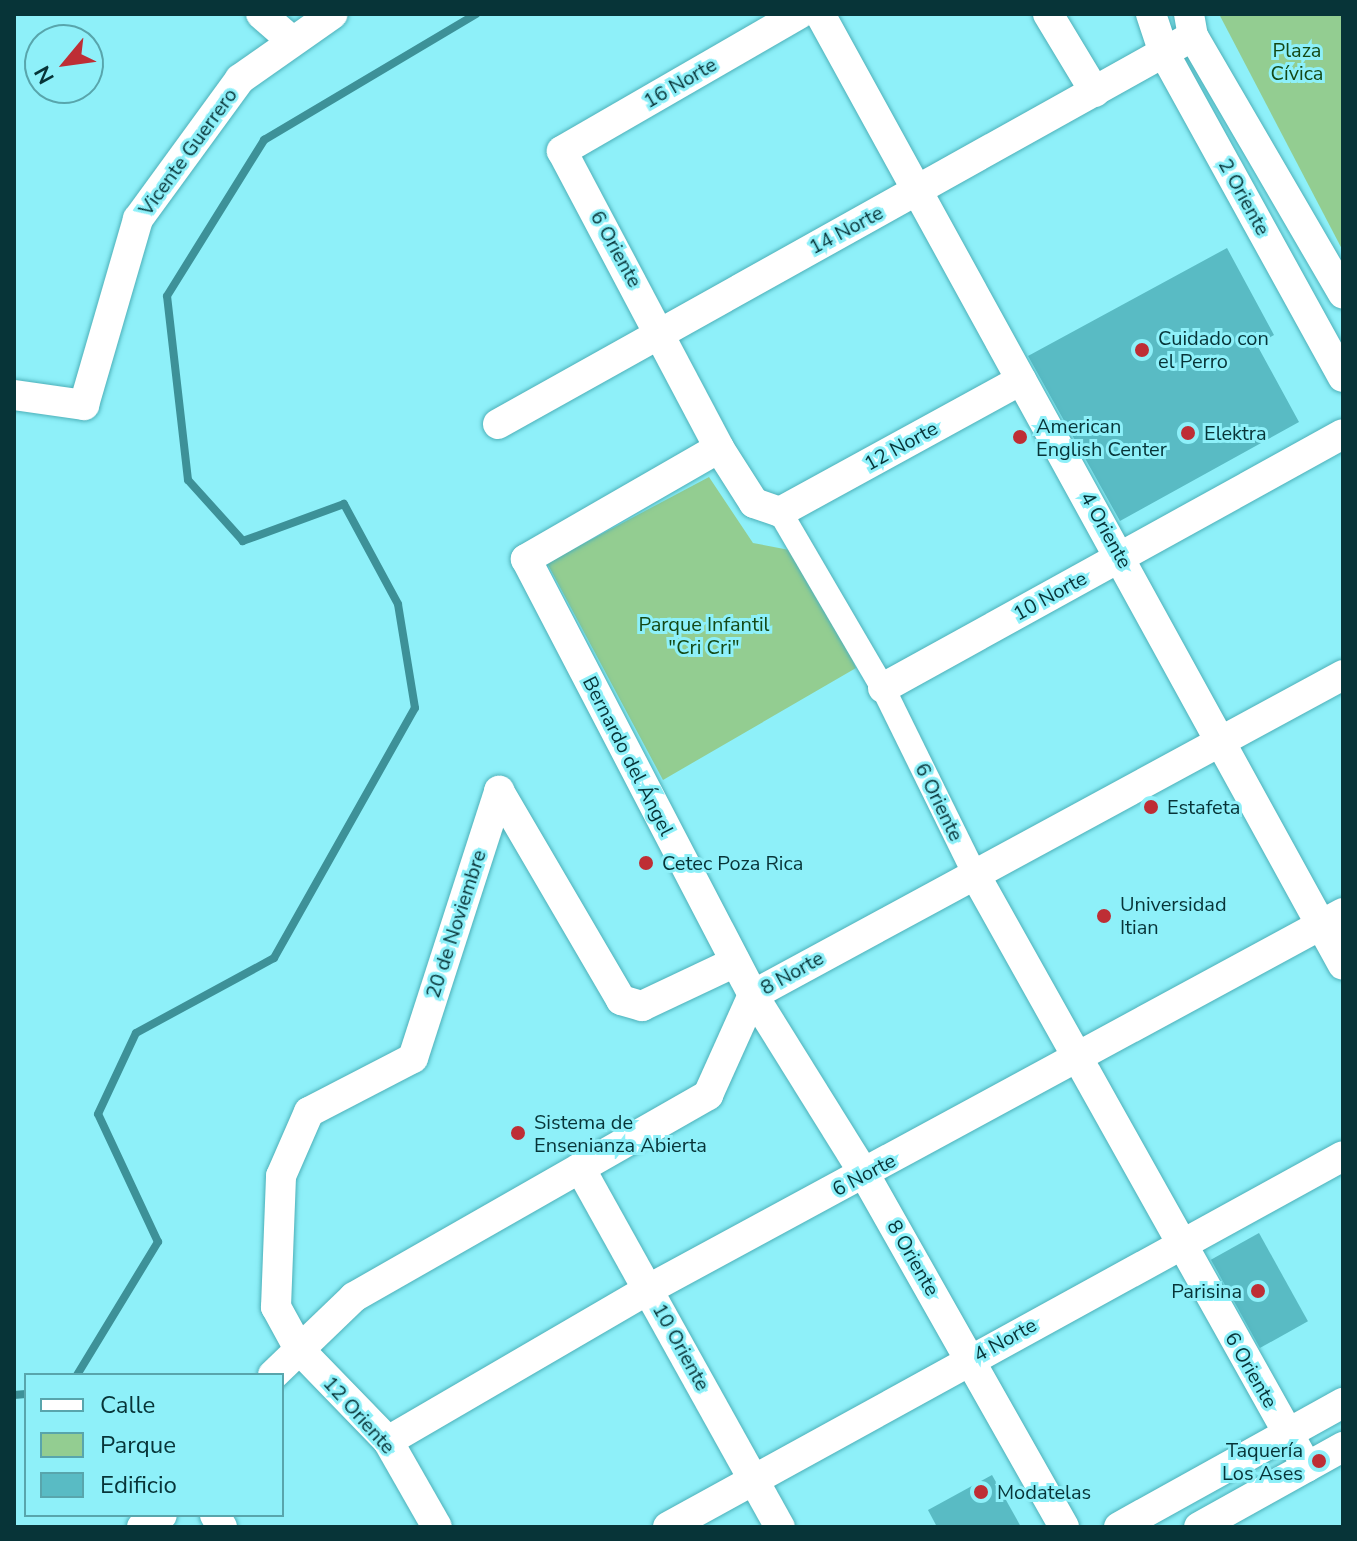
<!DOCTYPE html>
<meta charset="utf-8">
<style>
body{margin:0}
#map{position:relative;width:1357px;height:1541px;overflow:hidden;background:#8ef0f9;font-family:"Nunito Sans",sans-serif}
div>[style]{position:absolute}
.green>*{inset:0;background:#93cd91}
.stream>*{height:8px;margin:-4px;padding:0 4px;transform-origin:4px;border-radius:4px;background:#3d9198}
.building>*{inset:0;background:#59bbc4;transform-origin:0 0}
.roads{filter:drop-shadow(0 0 2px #4db0b9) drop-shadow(0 0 2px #4db0b9)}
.pedestrian>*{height:24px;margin:-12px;padding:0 12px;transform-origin:12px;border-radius:12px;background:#fff}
.minor>*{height:30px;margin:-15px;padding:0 15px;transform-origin:15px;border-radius:15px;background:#fff}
.dots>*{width:22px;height:22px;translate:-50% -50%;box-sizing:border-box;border:4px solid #8ef0f9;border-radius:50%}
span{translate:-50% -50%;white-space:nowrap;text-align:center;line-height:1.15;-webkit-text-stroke:6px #8ef0f9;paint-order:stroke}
.park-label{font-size:20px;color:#144815}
.street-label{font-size:20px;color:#073438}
.poi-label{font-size:20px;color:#073438}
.left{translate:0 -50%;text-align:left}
.right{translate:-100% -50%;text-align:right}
.frame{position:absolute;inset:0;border:16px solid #073438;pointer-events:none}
.legend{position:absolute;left:24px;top:1373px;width:260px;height:144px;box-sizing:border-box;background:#8ef0f9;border:2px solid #58a5ac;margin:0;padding:10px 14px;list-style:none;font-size:24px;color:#073438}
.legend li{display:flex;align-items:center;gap:16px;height:40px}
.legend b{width:40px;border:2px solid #58a5ac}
.north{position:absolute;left:24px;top:24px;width:80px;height:80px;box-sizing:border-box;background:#8ef0f9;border:2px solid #58a5ac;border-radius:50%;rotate:241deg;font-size:22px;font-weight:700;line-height:32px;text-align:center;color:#073438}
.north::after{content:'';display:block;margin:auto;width:28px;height:36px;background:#be2e35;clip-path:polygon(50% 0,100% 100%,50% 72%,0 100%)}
</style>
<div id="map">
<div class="green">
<div style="clip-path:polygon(1219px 14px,1343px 14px,1343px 251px)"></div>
<div style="clip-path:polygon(709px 477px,753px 543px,805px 553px,856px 668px,663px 780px,547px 563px)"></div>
</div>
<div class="stream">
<div style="left:77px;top:1375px;width:156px;rotate:-58.7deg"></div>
<div style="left:158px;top:1242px;width:141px;rotate:-115.1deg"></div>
<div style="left:98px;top:1114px;width:89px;rotate:-64.9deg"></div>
<div style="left:136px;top:1033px;width:157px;rotate:-28.5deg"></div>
<div style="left:274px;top:958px;width:287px;rotate:-60.6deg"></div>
<div style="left:415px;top:708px;width:105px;rotate:-99.3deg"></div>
<div style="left:398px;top:604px;width:114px;rotate:-118.4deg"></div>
<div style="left:344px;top:504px;width:108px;rotate:159.9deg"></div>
<div style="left:243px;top:541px;width:82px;rotate:-132deg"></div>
<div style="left:188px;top:480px;width:185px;rotate:-96.5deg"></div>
<div style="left:167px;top:296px;width:184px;rotate:-58.1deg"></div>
<div style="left:264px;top:140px;width:247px;rotate:-30.7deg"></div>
<div style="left:14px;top:1395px;width:12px;rotate:-5deg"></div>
</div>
<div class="building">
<div style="clip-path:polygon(1227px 248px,1274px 335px,1257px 345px,1299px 422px,1120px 521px,1028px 356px)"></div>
<div style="left:1259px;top:1233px;width:101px;height:55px;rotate:61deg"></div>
<div style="clip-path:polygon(992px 1475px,1021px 1527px,937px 1527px,928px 1510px)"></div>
</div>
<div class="roads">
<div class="pedestrian">
<div style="left:780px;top:512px;width:204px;rotate:59.7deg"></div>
<div style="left:883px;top:688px;width:204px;rotate:63.8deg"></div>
</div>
<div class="minor">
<div style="left:261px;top:14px;width:38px;rotate:41deg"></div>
<div style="left:799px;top:14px;width:274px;rotate:150deg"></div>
<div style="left:562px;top:151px;width:336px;rotate:62.1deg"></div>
<div style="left:719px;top:448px;width:65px;rotate:57.5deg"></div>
<div style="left:754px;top:503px;width:28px;rotate:19deg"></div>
<div style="left:780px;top:512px;width:275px;rotate:-28.7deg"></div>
<div style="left:820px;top:14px;width:1085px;rotate:61.19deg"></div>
<div style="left:1048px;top:14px;width:91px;rotate:58.9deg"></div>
<div style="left:1151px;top:14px;width:41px;rotate:71.6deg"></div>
<div style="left:1164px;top:53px;width:370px;rotate:61.1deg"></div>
<div style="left:1189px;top:14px;width:22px;rotate:80deg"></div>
<div style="left:1193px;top:36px;width:298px;rotate:59.8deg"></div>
<div style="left:14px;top:395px;width:71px;rotate:8.1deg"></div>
<div style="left:84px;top:405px;width:194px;rotate:-73.8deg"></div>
<div style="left:138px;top:219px;width:173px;rotate:-53.9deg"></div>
<div style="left:240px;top:79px;width:113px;rotate:-35deg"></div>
<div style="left:498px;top:424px;width:796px;rotate:-29.17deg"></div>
<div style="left:719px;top:448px;width:223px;rotate:150.1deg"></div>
<div style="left:526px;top:559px;width:492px;rotate:62.5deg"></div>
<div style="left:753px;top:995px;width:212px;rotate:58.1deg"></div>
<div style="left:865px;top:1175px;width:404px;rotate:60.5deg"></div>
<div style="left:883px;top:688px;width:525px;rotate:-28.91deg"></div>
<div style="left:499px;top:791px;width:242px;rotate:59.7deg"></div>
<div style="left:621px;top:1000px;width:22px;rotate:16deg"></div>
<div style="left:642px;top:1006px;width:103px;rotate:-25.3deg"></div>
<div style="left:973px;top:871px;width:683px;rotate:60.73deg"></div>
<div style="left:580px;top:1168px;width:411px;rotate:60.9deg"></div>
<div style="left:273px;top:1375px;width:112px;rotate:-43.9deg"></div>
<div style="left:354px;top:1297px;width:408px;rotate:-29.7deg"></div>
<div style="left:708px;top:1095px;width:110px;rotate:-65.8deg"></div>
<div style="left:753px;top:995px;width:671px;rotate:-28.47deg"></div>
<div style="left:388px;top:1441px;width:302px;rotate:-30.2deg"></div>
<div style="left:649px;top:1289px;width:789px;rotate:-28.45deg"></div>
<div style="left:215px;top:1515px;width:14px;rotate:60deg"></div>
<div style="left:142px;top:1527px;width:23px;rotate:-31deg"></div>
<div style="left:437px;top:1527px;width:99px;rotate:-119.7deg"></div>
<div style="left:388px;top:1441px;width:128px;rotate:-134.1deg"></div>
<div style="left:299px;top:1349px;width:48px;rotate:-118.7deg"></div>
<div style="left:276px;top:1307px;width:131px;rotate:-87.8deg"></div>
<div style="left:281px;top:1176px;width:70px;rotate:-66.4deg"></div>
<div style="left:309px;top:1112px;width:117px;rotate:-27.4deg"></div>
<div style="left:413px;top:1058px;width:281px;rotate:-72.1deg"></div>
<div style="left:668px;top:1527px;width:770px;rotate:-28.79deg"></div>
<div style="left:1119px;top:1527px;width:256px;rotate:-29deg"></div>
<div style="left:1199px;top:1527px;width:165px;rotate:-29.1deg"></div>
</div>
</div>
<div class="dots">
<div style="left:1142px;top:350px;background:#be2e35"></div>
<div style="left:1188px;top:433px;background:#be2e35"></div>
<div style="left:1020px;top:437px;background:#be2e35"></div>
<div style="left:1151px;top:807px;background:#be2e35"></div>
<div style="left:646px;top:863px;background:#be2e35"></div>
<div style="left:1104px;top:916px;background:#be2e35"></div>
<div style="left:518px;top:1133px;background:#be2e35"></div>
<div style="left:1258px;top:1291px;background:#be2e35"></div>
<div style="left:1319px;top:1461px;background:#be2e35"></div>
<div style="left:981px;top:1492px;background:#be2e35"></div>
</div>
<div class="park-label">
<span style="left:1297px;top:62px">Plaza<br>Cívica</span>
<span style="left:704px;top:636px">Parque Infantil<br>"Cri Cri"</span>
</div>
<div class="street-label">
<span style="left:680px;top:83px;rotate:-30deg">16 Norte</span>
<span style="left:188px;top:152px;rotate:-54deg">Vicente Guerrero</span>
<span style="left:1244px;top:197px;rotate:61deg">2 Oriente</span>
<span style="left:846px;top:230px;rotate:-28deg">14 Norte</span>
<span style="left:616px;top:249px;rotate:61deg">6 Oriente</span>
<span style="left:901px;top:446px;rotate:-29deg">12 Norte</span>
<span style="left:1106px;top:530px;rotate:61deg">4 Oriente</span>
<span style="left:1050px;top:596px;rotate:-29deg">10 Norte</span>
<span style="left:628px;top:756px;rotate:63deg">Bernardo del Ángel</span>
<span style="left:939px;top:802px;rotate:64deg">6 Oriente</span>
<span style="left:456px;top:924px;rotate:-72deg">20 de Noviembre</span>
<span style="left:792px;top:973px;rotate:-29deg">8 Norte</span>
<span style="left:864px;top:1175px;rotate:-28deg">6 Norte</span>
<span style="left:913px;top:1258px;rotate:60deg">8 Oriente</span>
<span style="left:1005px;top:1340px;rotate:-29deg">4 Norte</span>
<span style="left:681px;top:1347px;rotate:61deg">10 Oriente</span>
<span style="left:1251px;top:1370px;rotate:60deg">6 Oriente</span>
<span style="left:359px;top:1415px;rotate:48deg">12 Oriente</span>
</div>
<div class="poi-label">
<span class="left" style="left:1158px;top:350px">Cuidado con<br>el Perro</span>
<span class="left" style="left:1036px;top:438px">American<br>English Center</span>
<span class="left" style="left:1204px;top:433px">Elektra</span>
<span class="left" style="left:1167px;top:807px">Estafeta</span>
<span class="left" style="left:662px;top:863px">Cetec Poza Rica</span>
<span class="left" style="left:1120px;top:916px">Universidad<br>Itian</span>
<span class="left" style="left:534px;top:1134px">Sistema de<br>Ensenianza Abierta</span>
<span class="right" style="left:1242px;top:1291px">Parisina</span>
<span class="right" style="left:1303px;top:1462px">Taquería<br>Los Ases</span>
<span class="left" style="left:997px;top:1492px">Modatelas</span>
</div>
<div class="frame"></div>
<ul class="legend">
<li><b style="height:10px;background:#fff"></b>Calle</li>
<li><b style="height:22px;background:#93cd91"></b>Parque</li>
<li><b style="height:22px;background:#59bbc4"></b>Edificio</li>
</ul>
<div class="north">N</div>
</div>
